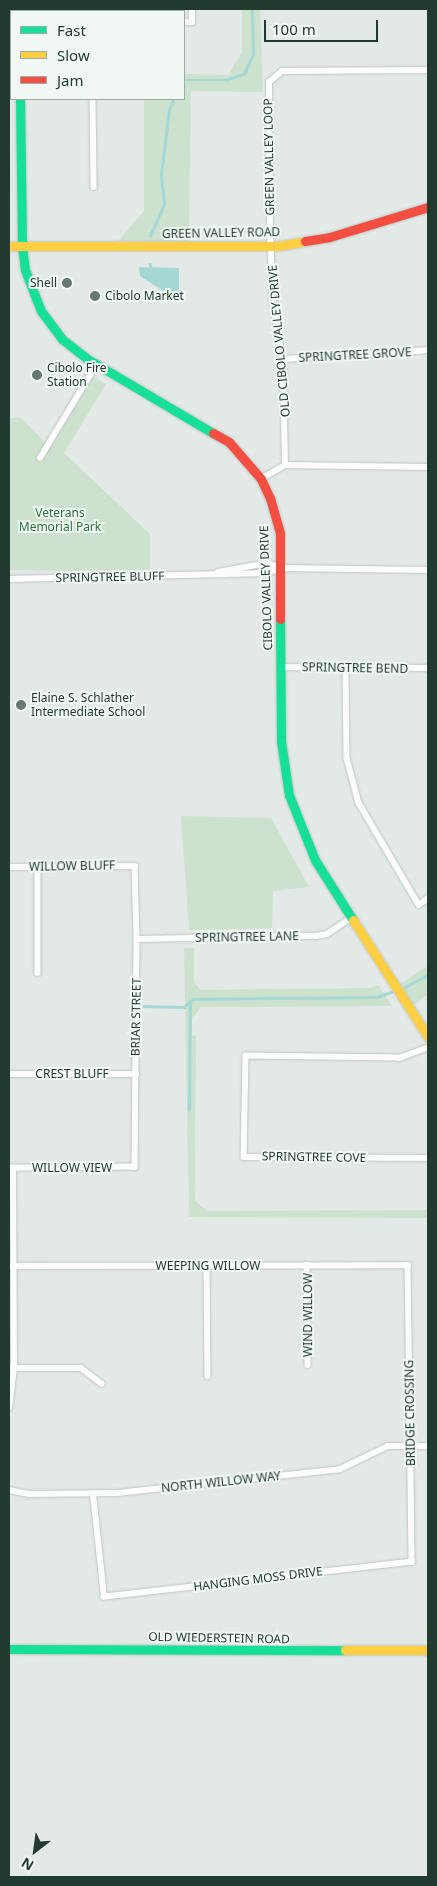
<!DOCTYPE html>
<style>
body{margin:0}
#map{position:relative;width:437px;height:1886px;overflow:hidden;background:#e3e9e6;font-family:"Noto Sans",sans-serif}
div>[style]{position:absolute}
.green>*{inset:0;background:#cce2cf}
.water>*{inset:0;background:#a5d7d4}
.stream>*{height:2.5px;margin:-1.25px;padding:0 1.25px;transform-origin:1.25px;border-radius:1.25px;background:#a5d7d4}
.roads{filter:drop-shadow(0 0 1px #c0c6c3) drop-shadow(0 0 1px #c0c6c3)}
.street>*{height:5.5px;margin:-2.75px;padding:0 2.75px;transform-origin:2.75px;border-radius:2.75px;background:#fbfcfb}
.fast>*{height:9px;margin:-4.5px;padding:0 4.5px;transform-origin:4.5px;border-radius:4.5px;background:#16e098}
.slow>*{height:9px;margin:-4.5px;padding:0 4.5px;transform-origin:4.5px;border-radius:4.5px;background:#ffcf43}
.jam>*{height:9px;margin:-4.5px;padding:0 4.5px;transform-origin:4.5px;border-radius:4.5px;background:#f24e42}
.dots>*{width:14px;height:14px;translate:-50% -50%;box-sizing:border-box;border:2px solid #f1f8f3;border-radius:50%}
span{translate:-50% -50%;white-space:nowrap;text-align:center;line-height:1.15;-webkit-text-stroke:4px #f1f8f3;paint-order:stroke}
.street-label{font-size:12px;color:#223b30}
.poi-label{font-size:12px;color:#223b30}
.right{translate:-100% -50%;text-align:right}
.left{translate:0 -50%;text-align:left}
.park-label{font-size:12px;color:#2d713b}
.frame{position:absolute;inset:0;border:10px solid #223b30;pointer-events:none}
.legend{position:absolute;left:10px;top:10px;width:175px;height:90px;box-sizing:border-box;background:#f1f8f3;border:1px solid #9eaca5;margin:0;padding:6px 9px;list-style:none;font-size:15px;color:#223b30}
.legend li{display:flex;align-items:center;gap:10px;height:25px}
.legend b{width:25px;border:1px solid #9eaca5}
.north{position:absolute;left:10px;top:1826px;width:50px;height:50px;-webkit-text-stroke:4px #f1f8f3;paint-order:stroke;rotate:210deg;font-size:14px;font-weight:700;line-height:20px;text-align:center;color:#223b30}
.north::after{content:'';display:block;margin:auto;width:18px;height:22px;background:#223b30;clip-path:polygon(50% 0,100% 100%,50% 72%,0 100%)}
.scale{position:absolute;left:264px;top:20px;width:114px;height:22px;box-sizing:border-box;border:2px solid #223b30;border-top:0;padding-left:6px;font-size:15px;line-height:18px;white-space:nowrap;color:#223b30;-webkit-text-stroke:4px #f1f8f3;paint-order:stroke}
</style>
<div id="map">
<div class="green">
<div style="clip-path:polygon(242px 9px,260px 9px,263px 92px,191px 91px,189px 242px,118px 241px,144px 211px,144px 99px,184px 99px,184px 74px,228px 75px,242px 52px)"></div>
<div style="clip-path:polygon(86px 372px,106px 384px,64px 453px,150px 534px,150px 572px,9px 570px,9px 418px,21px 418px,46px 443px)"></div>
<div style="clip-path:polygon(181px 816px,271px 818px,309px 887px,273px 891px,272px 928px,189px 930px)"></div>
<div style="clip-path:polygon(184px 948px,194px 948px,194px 982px,201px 990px,370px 988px,378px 985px,392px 1006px,201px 1007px,192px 1018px,192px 1036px,196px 1035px,195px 1201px,207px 1211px,428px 1210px,428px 1218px,189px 1217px)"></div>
<div style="clip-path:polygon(428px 966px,428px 994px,410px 1008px,396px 986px)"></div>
</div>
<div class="water">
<div style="clip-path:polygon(139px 267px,179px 268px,179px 301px,140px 276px)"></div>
</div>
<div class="stream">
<div style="left:184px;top:80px;width:41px"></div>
<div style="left:225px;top:80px;width:20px;rotate:-18deg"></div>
<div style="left:244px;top:74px;width:22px;rotate:-66deg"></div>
<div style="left:253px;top:54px;width:45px;rotate:-91.3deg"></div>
<div style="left:150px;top:236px;width:35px;rotate:-66deg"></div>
<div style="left:164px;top:204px;width:29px;rotate:-96deg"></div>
<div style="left:161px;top:175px;width:65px;rotate:-83deg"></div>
<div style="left:169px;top:110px;width:12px;rotate:-70deg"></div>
<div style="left:150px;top:264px;width:7px;rotate:74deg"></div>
<div style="left:405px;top:987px;width:26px;rotate:-28deg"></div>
<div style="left:143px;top:1006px;width:41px;rotate:1.4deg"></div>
<div style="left:184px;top:1007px;width:12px;rotate:-42deg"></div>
<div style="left:193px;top:999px;width:183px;rotate:-0.6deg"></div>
<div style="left:376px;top:997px;width:16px;rotate:-18deg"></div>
<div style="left:189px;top:1110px;width:108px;rotate:-89.5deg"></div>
</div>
<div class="roads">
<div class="street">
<div style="left:92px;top:9px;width:2px;rotate:90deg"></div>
<div style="left:184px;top:22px;width:8px"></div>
<div style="left:192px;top:22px;width:13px;rotate:-90deg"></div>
<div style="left:93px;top:99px;width:88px;rotate:89.3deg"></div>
<div style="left:282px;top:359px;width:146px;rotate:-3.5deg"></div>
<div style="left:40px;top:458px;width:109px;rotate:-58.9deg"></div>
<div style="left:285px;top:465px;width:101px;rotate:-91.1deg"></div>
<div style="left:283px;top:364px;width:62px;rotate:-99.3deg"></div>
<div style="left:273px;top:303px;width:73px;rotate:-92.4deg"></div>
<div style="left:270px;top:230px;width:148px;rotate:-90.4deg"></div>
<div style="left:269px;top:82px;width:17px;rotate:-40deg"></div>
<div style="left:282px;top:71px;width:146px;rotate:-0.4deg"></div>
<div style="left:261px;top:479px;width:28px;rotate:-30deg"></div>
<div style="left:285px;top:465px;width:143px;rotate:0.8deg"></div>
<div style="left:218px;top:572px;width:51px;rotate:-10.2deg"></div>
<div style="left:268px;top:563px;width:13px;rotate:23deg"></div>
<div style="left:280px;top:568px;width:148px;rotate:0.8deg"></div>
<div style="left:9px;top:579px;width:259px;rotate:-1.3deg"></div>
<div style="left:268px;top:573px;width:13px;rotate:-23deg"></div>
<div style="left:281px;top:667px;width:147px;rotate:0.4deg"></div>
<div style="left:346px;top:667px;width:91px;rotate:89.4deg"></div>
<div style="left:347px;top:758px;width:47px;rotate:75.1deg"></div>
<div style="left:359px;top:803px;width:118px;rotate:59.5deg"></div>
<div style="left:419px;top:905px;width:11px;rotate:-38deg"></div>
<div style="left:9px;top:867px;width:126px;rotate:-0.5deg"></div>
<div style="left:135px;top:866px;width:73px;rotate:88.4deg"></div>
<div style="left:137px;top:939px;width:228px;rotate:90.5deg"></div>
<div style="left:135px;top:1167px;width:126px;rotate:179.5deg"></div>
<div style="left:38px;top:867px;width:106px;rotate:90deg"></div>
<div style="left:137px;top:939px;width:179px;rotate:-1deg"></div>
<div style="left:316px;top:936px;width:11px;rotate:-10deg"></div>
<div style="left:327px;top:934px;width:30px;rotate:-34deg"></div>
<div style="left:428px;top:1048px;width:30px;rotate:160deg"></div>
<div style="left:400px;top:1058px;width:154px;rotate:-179.3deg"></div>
<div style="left:246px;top:1056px;width:101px;rotate:91.1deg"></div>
<div style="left:244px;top:1157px;width:184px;rotate:0.3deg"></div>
<div style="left:9px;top:1074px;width:127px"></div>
<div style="left:207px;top:1265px;width:111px;rotate:89.5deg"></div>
<div style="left:307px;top:1265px;width:100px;rotate:89.4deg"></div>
<div style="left:9px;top:1266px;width:399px;rotate:-0.1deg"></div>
<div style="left:408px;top:1265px;width:297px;rotate:89.2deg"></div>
<div style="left:412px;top:1562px;width:310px;rotate:173.5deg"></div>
<div style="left:104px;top:1597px;width:104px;rotate:-96.1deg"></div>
<div style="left:9px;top:1368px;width:72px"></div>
<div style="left:81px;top:1368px;width:26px;rotate:37deg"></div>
<div style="left:9px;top:1408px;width:40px;rotate:-82.9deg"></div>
<div style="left:14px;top:1368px;width:200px;rotate:-90.3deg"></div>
<div style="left:9px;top:1490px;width:21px;rotate:11deg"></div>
<div style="left:30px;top:1494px;width:87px;rotate:-0.7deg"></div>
<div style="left:117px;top:1493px;width:224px;rotate:-6.1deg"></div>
<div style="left:340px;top:1469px;width:53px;rotate:-25.6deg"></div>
<div style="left:388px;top:1446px;width:40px"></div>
</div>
<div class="fast">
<div style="left:20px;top:99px;width:147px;rotate:89.2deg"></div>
<div style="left:22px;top:246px;width:24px;rotate:83deg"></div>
<div style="left:25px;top:270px;width:44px;rotate:68.7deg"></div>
<div style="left:41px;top:311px;width:35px;rotate:53deg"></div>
<div style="left:62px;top:339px;width:31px;rotate:38deg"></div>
<div style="left:86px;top:358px;width:147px;rotate:30.6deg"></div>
<div style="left:280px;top:619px;width:122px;rotate:89.5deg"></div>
<div style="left:281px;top:741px;width:55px;rotate:81.6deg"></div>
<div style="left:289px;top:795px;width:70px;rotate:68.2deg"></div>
<div style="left:315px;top:860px;width:71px;rotate:57.7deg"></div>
<div style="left:9px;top:1649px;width:336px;rotate:0.2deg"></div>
</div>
<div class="slow">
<div style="left:18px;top:9px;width:2px;rotate:90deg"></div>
<div style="left:9px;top:246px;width:269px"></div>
<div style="left:278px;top:246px;width:27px;rotate:-10deg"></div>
<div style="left:353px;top:920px;width:139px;rotate:57.3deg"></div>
<div style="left:345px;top:1650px;width:83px"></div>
</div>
<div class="jam">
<div style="left:305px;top:241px;width:25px;rotate:-9deg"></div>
<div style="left:330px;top:237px;width:102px;rotate:-17deg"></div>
<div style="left:213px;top:433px;width:18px;rotate:29deg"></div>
<div style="left:229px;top:442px;width:49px;rotate:49.1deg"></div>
<div style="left:261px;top:479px;width:21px;rotate:65deg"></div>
<div style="left:270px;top:498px;width:37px;rotate:74deg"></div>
<div style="left:280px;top:534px;width:85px;rotate:90deg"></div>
</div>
</div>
<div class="dots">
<div style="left:67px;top:283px;background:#667870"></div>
<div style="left:95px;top:296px;background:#667870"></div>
<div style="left:37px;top:375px;background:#667870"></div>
<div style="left:21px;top:705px;background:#667870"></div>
</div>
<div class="street-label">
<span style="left:269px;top:157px;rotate:-91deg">GREEN VALLEY LOOP</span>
<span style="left:221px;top:233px;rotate:-1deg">GREEN VALLEY ROAD</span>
<span style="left:279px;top:341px;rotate:-95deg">OLD CIBOLO VALLEY DRIVE</span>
<span style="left:355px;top:355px;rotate:-3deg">SPRINGTREE GROVE</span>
<span style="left:110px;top:577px;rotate:-1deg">SPRINGTREE BLUFF</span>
<span style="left:266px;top:588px;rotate:-92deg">CIBOLO VALLEY DRIVE</span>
<span style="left:355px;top:668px;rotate:1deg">SPRINGTREE BEND</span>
<span style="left:72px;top:866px;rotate:-1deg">WILLOW BLUFF</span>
<span style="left:247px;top:937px;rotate:-1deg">SPRINGTREE LANE</span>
<span style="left:136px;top:1017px;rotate:-89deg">BRIAR STREET</span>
<span style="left:72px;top:1074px">CREST BLUFF</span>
<span style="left:314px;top:1157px;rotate:1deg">SPRINGTREE COVE</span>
<span style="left:72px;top:1168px">WILLOW VIEW</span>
<span style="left:208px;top:1266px">WEEPING WILLOW</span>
<span style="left:308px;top:1315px;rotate:-90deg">WIND WILLOW</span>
<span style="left:410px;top:1413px;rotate:-91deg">BRIDGE CROSSING</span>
<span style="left:221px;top:1482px;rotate:-6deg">NORTH WILLOW WAY</span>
<span style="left:258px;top:1579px;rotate:-7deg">HANGING MOSS DRIVE</span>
<span style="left:219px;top:1638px;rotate:1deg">OLD WIEDERSTEIN ROAD</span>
</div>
<div class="poi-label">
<span class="right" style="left:57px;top:283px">Shell</span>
<span class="left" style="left:105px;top:296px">Cibolo Market</span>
<span class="left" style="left:47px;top:375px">Cibolo Fire<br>Station</span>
<span class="left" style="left:31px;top:705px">Elaine S. Schlather<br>Intermediate School</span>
</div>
<div class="park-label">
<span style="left:60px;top:520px">Veterans<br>Memorial Park</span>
</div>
<div class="frame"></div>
<ul class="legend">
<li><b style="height:6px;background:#16e098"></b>Fast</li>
<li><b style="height:6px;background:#ffcf43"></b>Slow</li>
<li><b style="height:6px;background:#f24e42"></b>Jam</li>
</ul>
<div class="north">N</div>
<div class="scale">100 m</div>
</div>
